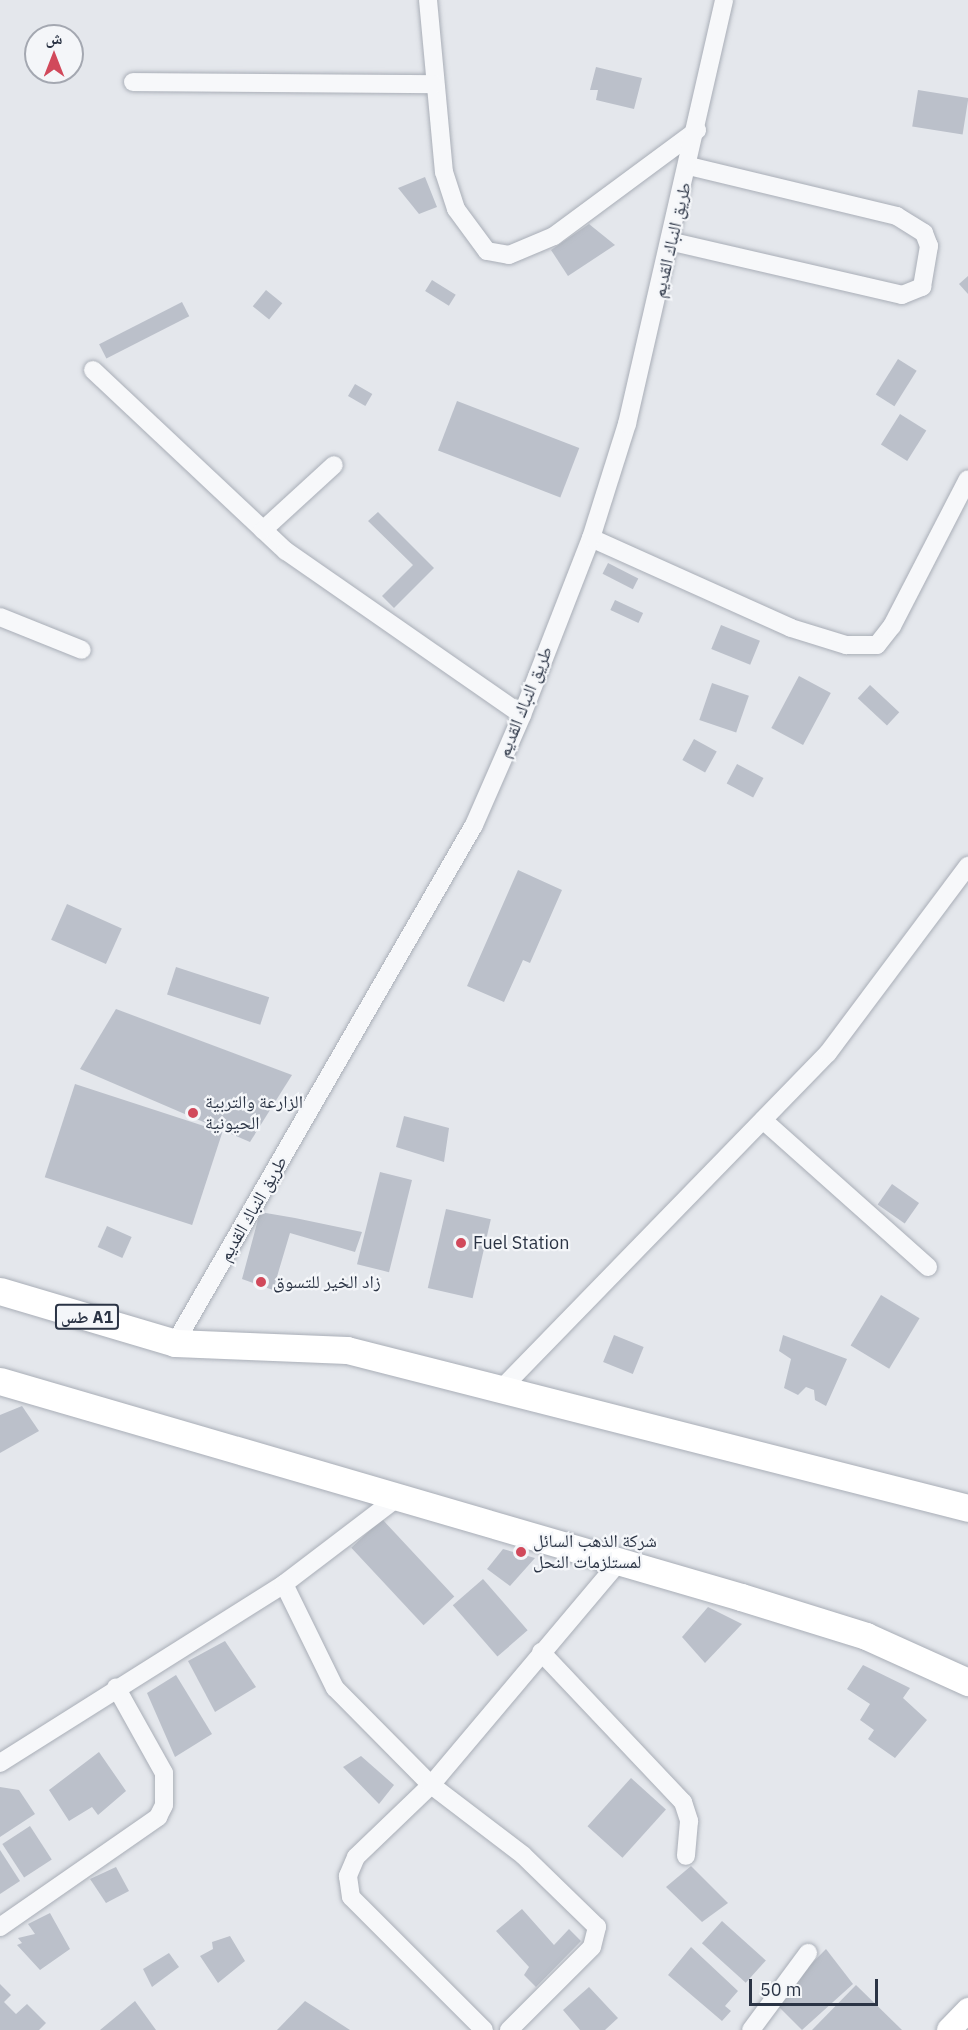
<!DOCTYPE html>
<meta charset="utf-8">
<style>
body{margin:0}
#map{position:relative;width:968px;height:2030px;overflow:hidden;background:#e4e7ec;font-family:"IBM Plex Sans","Noto Naskh Arabic",sans-serif}
div>[style]{position:absolute}
.building>*{inset:0;background:#bbc0ca;transform-origin:0 0}
.roads{filter:drop-shadow(0 0 2px #a9aeb7) drop-shadow(0 0 2px #a9aeb7)}
.minor>*{height:18px;margin:-9px;padding:0 9px;transform-origin:9px;border-radius:9px;background:#f7f8fa}
.major>*{height:24px;margin:-12px;padding:0 12px;transform-origin:12px;border-radius:12px;background:#fff}
.highway>*{height:27px;margin:-13.5px;padding:0 13.5px;transform-origin:13.5px;border-radius:13.5px;background:#fff}
.dots>*{width:16px;height:16px;translate:-50% -50%;box-sizing:border-box;border:3px solid #f4f6f9;border-radius:50%}
span{translate:-50% -50%;white-space:nowrap;text-align:center;line-height:1.15;-webkit-text-stroke:4.5px #f4f6f9;paint-order:stroke}
.shield-label span{padding:2px 4px;background:#f4f6f9;border:2px solid;border-radius:4px;-webkit-text-stroke-width:0}
.shield-label{font-size:16px;color:#2b3445;font-weight:700}
.street-label{font-size:18px;color:#2b3445}
.poi-label{font-size:18px;color:#2b3445}
.left{translate:0 -50%;text-align:left}
.north{position:absolute;left:24px;top:24px;width:60px;height:60px;box-sizing:border-box;background:#f4f6f9;border:2px solid #a4a8b1;border-radius:50%;rotate:0deg;font-size:16px;font-weight:700;line-height:24px;text-align:center;color:#2b3445}
.north::after{content:'';display:block;margin:auto;width:21px;height:27px;background:#d1495b;clip-path:polygon(50% 0,100% 100%,50% 72%,0 100%)}
.scale{position:absolute;left:749px;top:1979px;width:129px;height:27px;box-sizing:border-box;border:3px solid #2b3445;border-top:0;padding-left:8px;font-size:18px;line-height:21px;white-space:nowrap;color:#2b3445;-webkit-text-stroke:4px #f4f6f9;paint-order:stroke}
</style>
<div id="map">
<div class="building">
<div style="clip-path:polygon(596px 67px,642px 78px,634px 109px,596px 100px,598px 90px,590px 90px)"></div>
<div style="left:918px;top:90px;width:51px;height:37px;rotate:9deg"></div>
<div style="clip-path:polygon(425px 177px,437px 207px,419px 214px,398px 188px)"></div>
<div style="clip-path:polygon(589px 224px,615px 245px,568px 276px,551px 250px)"></div>
<div style="clip-path:polygon(968px 276px,968px 294px,959px 284px)"></div>
<div style="left:432px;top:280px;width:28px;height:13px;rotate:32deg"></div>
<div style="left:266px;top:290px;width:21px;height:21px;rotate:39deg"></div>
<div style="left:182px;top:302px;width:16px;height:93px;rotate:63deg"></div>
<div style="left:898px;top:359px;width:22px;height:42px;rotate:32deg"></div>
<div style="left:355px;top:384px;width:20px;height:14px;rotate:30deg"></div>
<div style="left:457px;top:401px;width:131px;height:53px;rotate:21deg"></div>
<div style="left:900px;top:414px;width:31px;height:36px;rotate:32deg"></div>
<div style="clip-path:polygon(378px 512px,434px 568px,394px 608px,382px 596px,413px 565px,368px 521px)"></div>
<div style="left:608px;top:563px;width:34px;height:12px;rotate:27deg"></div>
<div style="left:615px;top:600px;width:31px;height:11px;rotate:25deg"></div>
<div style="left:721px;top:625px;width:42px;height:26px;rotate:22deg"></div>
<div style="left:799px;top:676px;width:36px;height:59px;rotate:28deg"></div>
<div style="left:712px;top:683px;width:39px;height:39px;rotate:19deg"></div>
<div style="left:870px;top:685px;width:40px;height:18px;rotate:43deg"></div>
<div style="left:694px;top:739px;width:26px;height:24px;rotate:29deg"></div>
<div style="left:737px;top:764px;width:30px;height:22px;rotate:28deg"></div>
<div style="clip-path:polygon(518px 870px,562px 890px,530px 963px,523px 960px,504px 1002px,467px 986px)"></div>
<div style="left:67px;top:904px;width:60px;height:39px;rotate:24deg"></div>
<div style="left:176px;top:967px;width:98px;height:29px;rotate:18deg"></div>
<div style="clip-path:polygon(116px 1009px,292px 1075px,250px 1142px,80px 1069px)"></div>
<div style="left:75px;top:1084px;width:155px;height:98px;rotate:18deg"></div>
<div style="clip-path:polygon(404px 1116px,449px 1128px,444px 1162px,396px 1147px)"></div>
<div style="left:380px;top:1172px;width:33px;height:95px;rotate:14deg"></div>
<div style="left:892px;top:1184px;width:33px;height:25px;rotate:35deg"></div>
<div style="left:446px;top:1209px;width:46px;height:81px;rotate:13deg"></div>
<div style="clip-path:polygon(260px 1212px,295px 1218px,362px 1232px,355px 1252px,290px 1233px,273px 1290px,242px 1279px)"></div>
<div style="left:107px;top:1226px;width:27px;height:23px;rotate:24deg"></div>
<div style="left:881px;top:1295px;width:45px;height:59px;rotate:31deg"></div>
<div style="left:614px;top:1335px;width:32px;height:29px;rotate:22deg"></div>
<div style="clip-path:polygon(783px 1335px,847px 1359px,826px 1406px,815px 1400px,814px 1390px,806px 1387px,798px 1395px,784px 1388px,791px 1359px,779px 1351px)"></div>
<div style="clip-path:polygon(22px 1406px,39px 1431px,0 1453px,0 1415px)"></div>
<div style="left:382px;top:1519px;width:106px;height:42px;rotate:47deg"></div>
<div style="clip-path:polygon(503px 1549px,535px 1558px,510px 1586px,487px 1569px)"></div>
<div style="left:483px;top:1579px;width:68px;height:40px;rotate:49deg"></div>
<div style="clip-path:polygon(708px 1607px,742px 1624px,705px 1663px,682px 1637px)"></div>
<div style="clip-path:polygon(225px 1641px,256px 1687px,215px 1712px,188px 1661px)"></div>
<div style="clip-path:polygon(863px 1665px,910px 1688px,903px 1698px,927px 1720px,895px 1758px,868px 1739px,874px 1730px,860px 1720px,870px 1704px,847px 1689px)"></div>
<div style="clip-path:polygon(176px 1675px,212px 1734px,175px 1757px,147px 1693px)"></div>
<div style="clip-path:polygon(99px 1752px,126px 1791px,98px 1815px,92px 1807px,69px 1821px,49px 1790px)"></div>
<div style="clip-path:polygon(361px 1756px,394px 1785px,379px 1804px,343px 1767px)"></div>
<div style="left:631px;top:1778px;width:47px;height:65px;rotate:42deg"></div>
<div style="clip-path:polygon(0 1787px,19px 1790px,35px 1814px,0 1837px)"></div>
<div style="left:30px;top:1826px;width:40px;height:33px;rotate:57deg"></div>
<div style="clip-path:polygon(0 1850px,20px 1881px,0 1894px)"></div>
<div style="clip-path:polygon(691px 1866px,728px 1903px,702px 1922px,666px 1887px)"></div>
<div style="clip-path:polygon(116px 1867px,129px 1891px,106px 1903px,90px 1879px)"></div>
<div style="clip-path:polygon(522px 1909px,554px 1945px,569px 1929px,581px 1941px,536px 1987px,524px 1975px,529px 1967px,496px 1931px)"></div>
<div style="clip-path:polygon(50px 1913px,70px 1949px,40px 1970px,17px 1945px,22px 1943px,18px 1938px,35px 1934px,28px 1924px)"></div>
<div style="left:722px;top:1921px;width:59px;height:30px;rotate:42deg"></div>
<div style="clip-path:polygon(230px 1936px,245px 1961px,218px 1983px,200px 1956px,213px 1949px,212px 1942px)"></div>
<div style="clip-path:polygon(691px 1947px,738px 1991px,725px 2006px,731px 2011px,722px 2021px,668px 1975px)"></div>
<div style="clip-path:polygon(826px 1949px,853px 1984px,802px 2030px,774px 2002px)"></div>
<div style="clip-path:polygon(169px 1953px,179px 1967px,152px 1987px,143px 1969px)"></div>
<div style="clip-path:polygon(0 1984px,11px 1995px,4px 2002px,16px 2014px,27px 2004px,46px 2023px,39px 2030px,0 2030px)"></div>
<div style="clip-path:polygon(856px 1985px,902px 2030px,812px 2030px)"></div>
<div style="clip-path:polygon(589px 1987px,618px 2018px,605px 2030px,580px 2030px,563px 2010px)"></div>
<div style="clip-path:polygon(135px 2001px,156px 2030px,100px 2030px)"></div>
<div style="clip-path:polygon(305px 2001px,350px 2030px,277px 2030px)"></div>
</div>
<div class="roads">
<div class="minor">
<div style="left:428px;top:0;width:173px;rotate:84.7deg"></div>
<div style="left:444px;top:172px;width:39px;rotate:72deg"></div>
<div style="left:456px;top:209px;width:52px;rotate:53.6deg"></div>
<div style="left:487px;top:251px;width:22px;rotate:10deg"></div>
<div style="left:509px;top:255px;width:49px;rotate:-22.9deg"></div>
<div style="left:554px;top:236px;width:178px;rotate:-36.5deg"></div>
<div style="left:133px;top:82px;width:301px;rotate:0.4deg"></div>
<div style="left:673px;top:242px;width:235px;rotate:13deg"></div>
<div style="left:902px;top:295px;width:22px;rotate:-22deg"></div>
<div style="left:922px;top:287px;width:42px;rotate:-80.3deg"></div>
<div style="left:929px;top:246px;width:14px;rotate:-111deg"></div>
<div style="left:924px;top:233px;width:32px;rotate:-148deg"></div>
<div style="left:897px;top:216px;width:214px;rotate:-166.5deg"></div>
<div style="left:93px;top:370px;width:265px;rotate:43.2deg"></div>
<div style="left:286px;top:551px;width:287px;rotate:34.8deg"></div>
<div style="left:263px;top:530px;width:96px;rotate:-42.5deg"></div>
<div style="left:591px;top:538px;width:219px;rotate:24.2deg"></div>
<div style="left:791px;top:628px;width:58px;rotate:17.2deg"></div>
<div style="left:846px;top:645px;width:31px"></div>
<div style="left:877px;top:645px;width:24px;rotate:-52deg"></div>
<div style="left:892px;top:626px;width:165px;rotate:-62.7deg"></div>
<div style="left:0;top:617px;width:88px;rotate:21.9deg"></div>
<div style="left:763px;top:1120px;width:221px;rotate:41.7deg"></div>
<div style="left:175px;top:1343px;width:598px;rotate:-60.01deg"></div>
<div style="left:474px;top:825px;width:120px;rotate:-66.4deg"></div>
<div style="left:522px;top:715px;width:190px;rotate:-68.7deg"></div>
<div style="left:591px;top:538px;width:120px;rotate:-72.5deg"></div>
<div style="left:627px;top:424px;width:435px;rotate:-77.1deg"></div>
<div style="left:503px;top:1387px;width:466px;rotate:-45.8deg"></div>
<div style="left:828px;top:1053px;width:234px;rotate:-53.2deg"></div>
<div style="left:284px;top:1584px;width:116px;rotate:63.9deg"></div>
<div style="left:335px;top:1688px;width:136px;rotate:45.3deg"></div>
<div style="left:431px;top:1785px;width:104px;rotate:136.2deg"></div>
<div style="left:356px;top:1857px;width:21px;rotate:113deg"></div>
<div style="left:348px;top:1876px;width:21px;rotate:82deg"></div>
<div style="left:351px;top:1897px;width:188px;rotate:45deg"></div>
<div style="left:541px;top:1652px;width:207px;rotate:46.6deg"></div>
<div style="left:683px;top:1802px;width:20px;rotate:72deg"></div>
<div style="left:689px;top:1821px;width:35px;rotate:95deg"></div>
<div style="left:0;top:1763px;width:336px;rotate:-32.2deg"></div>
<div style="left:284px;top:1584px;width:142px;rotate:-37.3deg"></div>
<div style="left:0;top:1927px;width:193px;rotate:-34.8deg"></div>
<div style="left:158px;top:1817px;width:13px;rotate:-63deg"></div>
<div style="left:164px;top:1805px;width:32px;rotate:-90deg"></div>
<div style="left:164px;top:1773px;width:98px;rotate:-119.2deg"></div>
<div style="left:509px;top:2030px;width:117px;rotate:-45deg"></div>
<div style="left:592px;top:1947px;width:21px;rotate:-76deg"></div>
<div style="left:597px;top:1927px;width:103px;rotate:-135.8deg"></div>
<div style="left:523px;top:1855px;width:116px;rotate:-142.7deg"></div>
<div style="left:431px;top:1785px;width:290px;rotate:-49.9deg"></div>
<div style="left:751px;top:2030px;width:96px;rotate:-53.5deg"></div>
</div>
<div class="major">
<div style="left:949px;top:2030px;width:28px;rotate:-46deg"></div>
</div>
<div class="highway">
<div style="left:0;top:1291px;width:183px;rotate:16.5deg"></div>
<div style="left:175px;top:1343px;width:172px;rotate:2.3deg"></div>
<div style="left:347px;top:1350px;width:641px;rotate:14.27deg"></div>
<div style="left:0;top:1381px;width:772px;rotate:16.25deg"></div>
<div style="left:741px;top:1597px;width:131px;rotate:17.3deg"></div>
<div style="left:866px;top:1636px;width:112px;rotate:24.3deg"></div>
</div>
</div>
<div class="dots">
<div style="left:193px;top:1113px;background:#d1495b"></div>
<div style="left:461px;top:1243px;background:#d1495b"></div>
<div style="left:261px;top:1282px;background:#d1495b"></div>
<div style="left:521px;top:1552px;background:#d1495b"></div>
</div>
<div class="shield-label">
<span style="left:87px;top:1317px">طس A1</span>
</div>
<div class="street-label">
<span style="left:672px;top:240px;rotate:-77deg">طريق النباك القديم</span>
<span style="left:525px;top:702px;rotate:-68deg">طريق النباك القديم</span>
<span style="left:253px;top:1209px;rotate:-60deg">طريق النباك القديم</span>
</div>
<div class="poi-label">
<span class="left" style="left:205px;top:1113px">الزارعة والتربية<br>الحيونية</span>
<span class="left" style="left:473px;top:1243px">Fuel Station</span>
<span class="left" style="left:273px;top:1282px">زاد الخير للتسوق</span>
<span class="left" style="left:533px;top:1552px">شركة الذهب السائل<br>لمستلزمات النحل</span>
</div>
<div class="north">ش</div>
<div class="scale">50 m</div>
</div>
